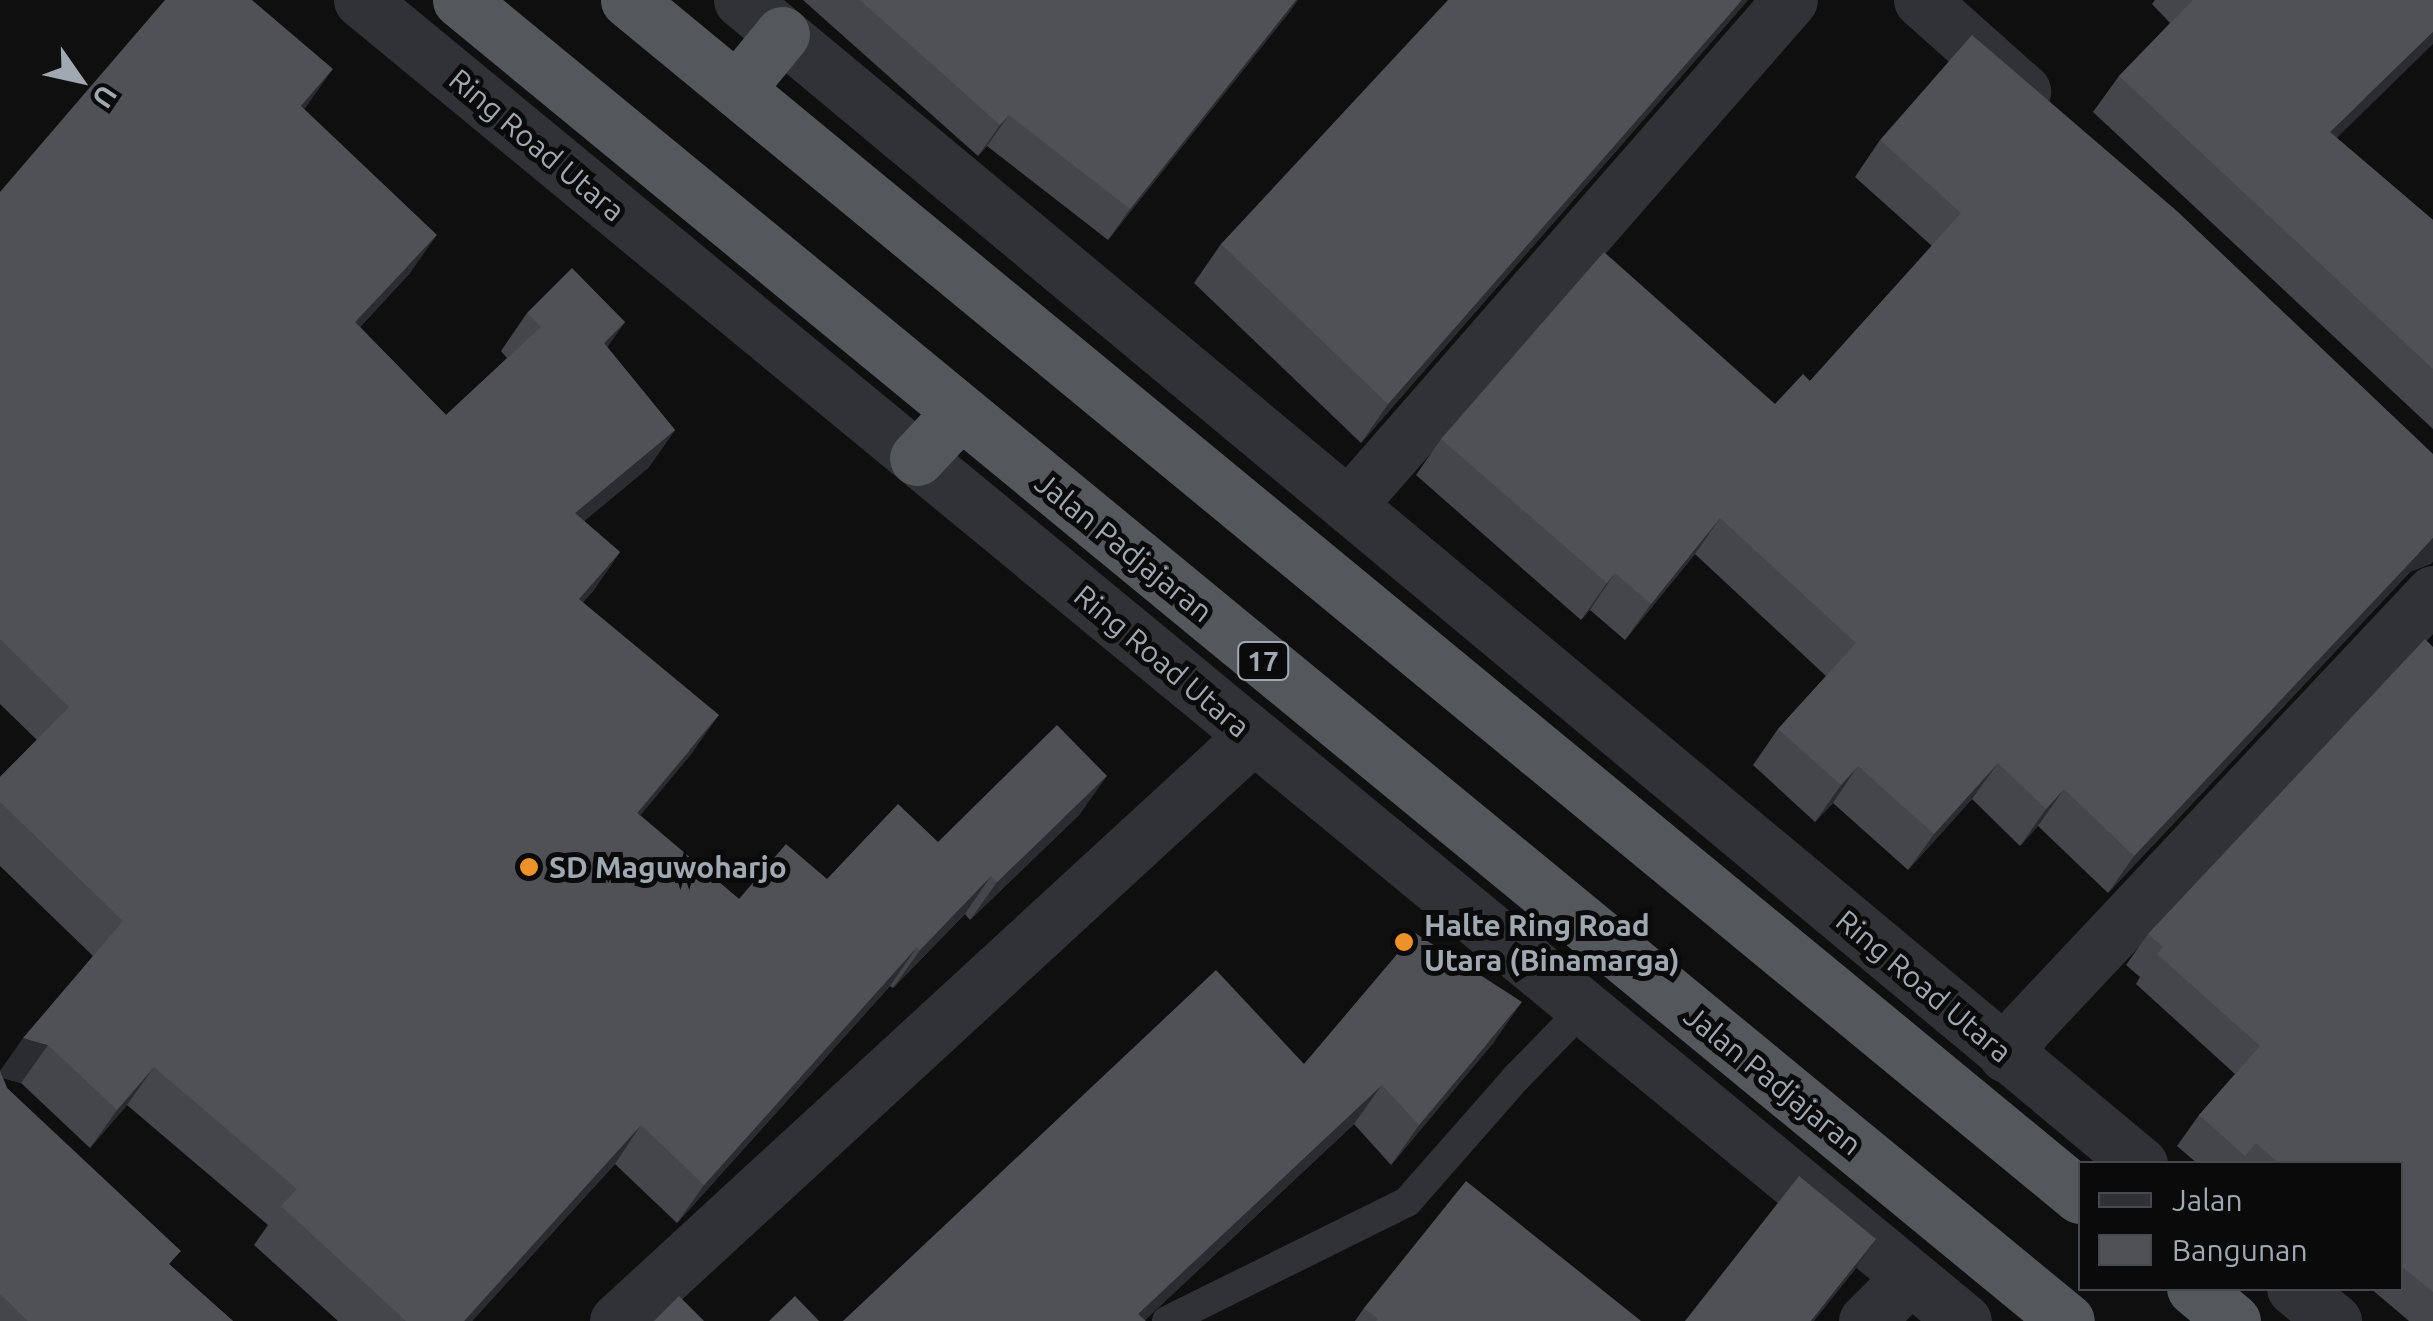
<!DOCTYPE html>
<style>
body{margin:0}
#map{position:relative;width:2433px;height:1321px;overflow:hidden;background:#0f0f10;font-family:Ubuntu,sans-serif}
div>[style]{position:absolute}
.service>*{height:30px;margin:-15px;padding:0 15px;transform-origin:15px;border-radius:15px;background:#303235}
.minor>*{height:55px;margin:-27.5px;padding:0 27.5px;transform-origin:27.5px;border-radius:27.5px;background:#303235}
.tertiary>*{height:55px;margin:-27.5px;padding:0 27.5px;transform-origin:27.5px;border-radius:27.5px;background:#303235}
.trunk>*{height:55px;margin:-27.5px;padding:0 27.5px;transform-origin:27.5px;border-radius:27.5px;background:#54585d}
.wall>*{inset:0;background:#45464b}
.shaded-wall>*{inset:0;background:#2b2c2f}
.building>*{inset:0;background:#4f5156}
.dots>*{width:28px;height:28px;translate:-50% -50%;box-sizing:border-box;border:5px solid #0a0a0b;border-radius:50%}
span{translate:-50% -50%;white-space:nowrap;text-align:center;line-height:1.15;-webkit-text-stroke:10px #0a0a0b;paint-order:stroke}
.shield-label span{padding:2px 8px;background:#0a0a0b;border:2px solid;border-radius:8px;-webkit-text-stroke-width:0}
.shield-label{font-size:28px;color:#a0a8b1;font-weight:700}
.street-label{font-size:30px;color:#a0a8b1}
.poi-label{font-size:30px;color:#a0a8b1;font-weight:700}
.left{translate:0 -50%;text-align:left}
.legend{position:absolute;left:2078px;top:1161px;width:325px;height:130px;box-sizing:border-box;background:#0a0a0b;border:2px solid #46494d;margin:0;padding:12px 18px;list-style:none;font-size:30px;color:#a0a8b1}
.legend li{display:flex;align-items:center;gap:20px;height:50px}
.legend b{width:50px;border:2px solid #46494d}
.north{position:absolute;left:30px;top:30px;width:100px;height:100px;-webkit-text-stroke:8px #0a0a0b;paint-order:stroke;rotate:124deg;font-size:28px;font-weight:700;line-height:40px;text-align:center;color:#a0a8b1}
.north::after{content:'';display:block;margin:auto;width:35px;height:45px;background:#a0a8b1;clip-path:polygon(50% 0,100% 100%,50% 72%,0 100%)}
</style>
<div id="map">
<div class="service">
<div style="left:1167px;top:1321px;width:268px;rotate:-26.4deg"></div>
<div style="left:1407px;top:1202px;width:164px;rotate:-48.7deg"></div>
<div style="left:1515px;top:1079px;width:99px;rotate:-45.8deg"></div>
</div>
<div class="minor">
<div style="left:1921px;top:0;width:137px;rotate:41.7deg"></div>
<div style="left:1350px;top:503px;width:668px;rotate:-48.82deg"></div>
<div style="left:2006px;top:1055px;width:34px;rotate:-56deg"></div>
<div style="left:2025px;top:1027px;width:596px;rotate:-46.77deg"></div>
<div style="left:617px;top:1321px;width:864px;rotate:-42.61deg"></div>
<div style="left:1866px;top:1321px;width:62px;rotate:-45deg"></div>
</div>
<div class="tertiary">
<div style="left:361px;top:0;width:2077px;rotate:39.49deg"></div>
<div style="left:741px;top:0;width:1820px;rotate:39.76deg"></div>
<div style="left:2294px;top:1288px;width:52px;rotate:39.5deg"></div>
</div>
<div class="trunk">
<div style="left:460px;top:0;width:2080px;rotate:39.42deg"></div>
<div style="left:628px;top:0;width:1881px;rotate:39.48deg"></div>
<div style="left:737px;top:89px;width:71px;rotate:-50.7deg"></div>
<div style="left:917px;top:458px;width:63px;rotate:-46.9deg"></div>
<div style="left:2194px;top:1288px;width:51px;rotate:40.2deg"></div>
</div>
<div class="wall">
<div style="clip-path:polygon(803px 0,1298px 0,1108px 240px,987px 146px,978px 156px)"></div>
<div style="clip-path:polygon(1748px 0,1361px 443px,1194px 283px,1221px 244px)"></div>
<div style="clip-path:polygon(2155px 0,2433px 0,2337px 138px,2433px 220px,2433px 429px,2093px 112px,2119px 76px,2170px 23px,2152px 4px)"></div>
<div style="clip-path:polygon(304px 109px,410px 273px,360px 327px,446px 415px,507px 358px,501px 351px,527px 313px,625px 322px,607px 347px,675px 430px,648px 468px,584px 521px,620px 552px,593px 591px,583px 602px,692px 753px,640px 815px,739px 899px,827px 879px,938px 842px,1080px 814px,970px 920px,965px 914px,893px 988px,890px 986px,677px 1223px,615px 1164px,472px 1321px,338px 1321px,254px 1245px,268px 1225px,127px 1105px,90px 1148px,21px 1083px,3px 1078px,7px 1088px,171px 1266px,233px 1321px,0 1321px,0 1071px,93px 956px,0 866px,0 777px,37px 740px,0 704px,0 192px)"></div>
<div style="clip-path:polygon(1880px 140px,2432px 563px,2410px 572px,2108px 893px,2038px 826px,2020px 846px,1972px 799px,1908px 870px,1833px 803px,1815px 822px,1753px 765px,1778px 729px,1826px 676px,1695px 554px,1625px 640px,1590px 610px,1581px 620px,1416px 475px,1441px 439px,1775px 404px,1810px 381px,1932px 246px,1855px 177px)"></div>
<div style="clip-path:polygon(2433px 647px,2433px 1321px,2409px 1321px,2370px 1288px,2400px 1288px,2400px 1164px,2198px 1164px,2177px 1146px,2199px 1115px,2235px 1074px,2136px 984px,2140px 977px,2126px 965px,2148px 934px)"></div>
<div style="clip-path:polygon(1494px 1042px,1391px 1165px,1354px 1124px,1145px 1320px,843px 1321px,1304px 1064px)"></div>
<div style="clip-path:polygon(1364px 1308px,1641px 1321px,1355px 1321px)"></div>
</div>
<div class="shaded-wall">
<div style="clip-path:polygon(1296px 0,1298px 0,1289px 13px,1108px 240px,1130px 209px)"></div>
<div style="clip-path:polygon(1742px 0,1748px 0,1361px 443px,1388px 404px)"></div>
<div style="clip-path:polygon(2433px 32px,2433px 44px,2305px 169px,2330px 132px)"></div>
<div style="clip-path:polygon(333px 69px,306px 107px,274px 145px,301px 106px)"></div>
<div style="clip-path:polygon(1009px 115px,987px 146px,978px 156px,1000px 125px)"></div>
<div style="clip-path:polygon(437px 235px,410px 273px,329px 360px,355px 322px)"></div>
<div style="clip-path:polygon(625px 322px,598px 360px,604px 343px)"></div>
<div style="clip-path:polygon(675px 430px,648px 468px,548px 551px,575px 513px)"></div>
<div style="clip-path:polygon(1720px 518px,1695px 554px,1625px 640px,1651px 604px)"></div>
<div style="clip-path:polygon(2433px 538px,2433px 562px,2410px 572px,2108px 893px,2134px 856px)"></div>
<div style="clip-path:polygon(620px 552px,593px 591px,552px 637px,579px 599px)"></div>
<div style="clip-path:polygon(1615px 573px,1590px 610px,1581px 620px,1607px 583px)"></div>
<div style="clip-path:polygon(719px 715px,692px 753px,611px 851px,637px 813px)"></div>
<div style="clip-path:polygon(1998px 763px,1972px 799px,1908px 870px,1934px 834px)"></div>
<div style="clip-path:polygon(1858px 766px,1833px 803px,1815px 822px,1841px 785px)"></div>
<div style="clip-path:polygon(1107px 776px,1080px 814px,970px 920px,997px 882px)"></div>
<div style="clip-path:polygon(2064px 789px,2038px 826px,2020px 846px,2046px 809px)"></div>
<div style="clip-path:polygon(991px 876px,965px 914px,893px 988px,920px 950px)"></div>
<div style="clip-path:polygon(917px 947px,890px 986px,677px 1223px,704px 1185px)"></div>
<div style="clip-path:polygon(1522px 1002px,1494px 1042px,1391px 1165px,1419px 1125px)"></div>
<div style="clip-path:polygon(23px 1038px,48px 1045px,21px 1083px,0 1077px,0 1071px)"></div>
<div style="clip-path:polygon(154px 1067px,127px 1105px,90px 1148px,117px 1110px)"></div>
<div style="clip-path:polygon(1382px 1085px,1354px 1124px,1144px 1321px,1138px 1314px)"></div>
<div style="clip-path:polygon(641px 1125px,615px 1164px,472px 1321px,464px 1321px)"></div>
<div style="clip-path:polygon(1876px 1239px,1854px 1271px,1814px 1321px,1811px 1321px)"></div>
</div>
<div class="building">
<div style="clip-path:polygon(165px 0,252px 0,333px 69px,301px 106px,437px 235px,355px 322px,446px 415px,541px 327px,527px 313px,572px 268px,625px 322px,604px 343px,675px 430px,575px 513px,620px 552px,579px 599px,719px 715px,637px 813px,739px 899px,786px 844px,827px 879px,898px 804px,938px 842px,1057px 725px,1107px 776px,997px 882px,991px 876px,920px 950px,917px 947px,704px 1185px,641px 1125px,464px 1321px,406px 1321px,281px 1206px,297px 1189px,154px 1067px,117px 1110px,48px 1045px,23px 1038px,123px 921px,0 802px,0 777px,69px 707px,0 639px,0 192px)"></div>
<div style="clip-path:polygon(860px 0,1296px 0,1130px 209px,1009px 115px,1000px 125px)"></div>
<div style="clip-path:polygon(1448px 0,1742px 0,1388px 404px,1221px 244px)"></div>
<div style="clip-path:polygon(2193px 0,2433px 0,2433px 32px,2330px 132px,2433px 220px,2433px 369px,2119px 76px)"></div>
<div style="clip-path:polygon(1972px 35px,2178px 212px,2433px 454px,2433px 538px,2134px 856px,2064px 789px,2046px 809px,1998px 763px,1934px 834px,1858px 766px,1841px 785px,1778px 729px,1856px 643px,1720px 518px,1651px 604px,1615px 573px,1607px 583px,1441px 439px,1604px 252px,1775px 404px,1803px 374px,1810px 381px,1961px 213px,1880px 140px)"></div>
<div style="clip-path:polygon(2425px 639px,2433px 647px,2433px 1292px,2400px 1265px,2400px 1164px,2280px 1164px,2256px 1143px,2245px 1156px,2199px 1115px,2260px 1046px,2157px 954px,2163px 947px,2148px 934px)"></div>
<div style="clip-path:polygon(1415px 933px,1522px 1002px,1419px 1125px,1382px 1085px,1138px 1314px,1146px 1321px,843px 1321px,1216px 970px,1304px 1064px)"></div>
<div style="clip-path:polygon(0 1071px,7px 1088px,181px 1251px,169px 1264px,233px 1321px,28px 1321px,0 1294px)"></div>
<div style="clip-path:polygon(1799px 1176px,1876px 1239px,1811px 1321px,1685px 1321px)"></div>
<div style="clip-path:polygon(1466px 1181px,1641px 1321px,1376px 1321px,1378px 1319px,1364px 1308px)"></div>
<div style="clip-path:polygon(679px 1296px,704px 1321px,654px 1321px)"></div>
<div style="clip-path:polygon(795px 1296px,819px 1321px,769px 1321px)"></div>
</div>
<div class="dots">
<div style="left:529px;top:867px;background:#ed922a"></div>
<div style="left:1404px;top:942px;background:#ed922a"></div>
</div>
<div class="shield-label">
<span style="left:1263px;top:661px">17</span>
</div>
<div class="street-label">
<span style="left:537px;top:145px;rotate:40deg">Ring Road Utara</span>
<span style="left:1124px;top:547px;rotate:39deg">Jalan Padjajaran</span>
<span style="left:1162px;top:661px;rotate:40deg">Ring Road Utara</span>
<span style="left:1924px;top:986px;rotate:40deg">Ring Road Utara</span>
<span style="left:1773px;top:1080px;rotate:39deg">Jalan Padjajaran</span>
</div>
<div class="poi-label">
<span class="left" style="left:549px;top:867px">SD Maguwoharjo</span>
<span class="left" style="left:1424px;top:942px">Halte Ring Road<br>Utara (Binamarga)</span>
</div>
<ul class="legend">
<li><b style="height:12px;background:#303235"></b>Jalan</li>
<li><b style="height:28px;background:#4f5156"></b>Bangunan</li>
</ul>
<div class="north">U</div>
</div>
